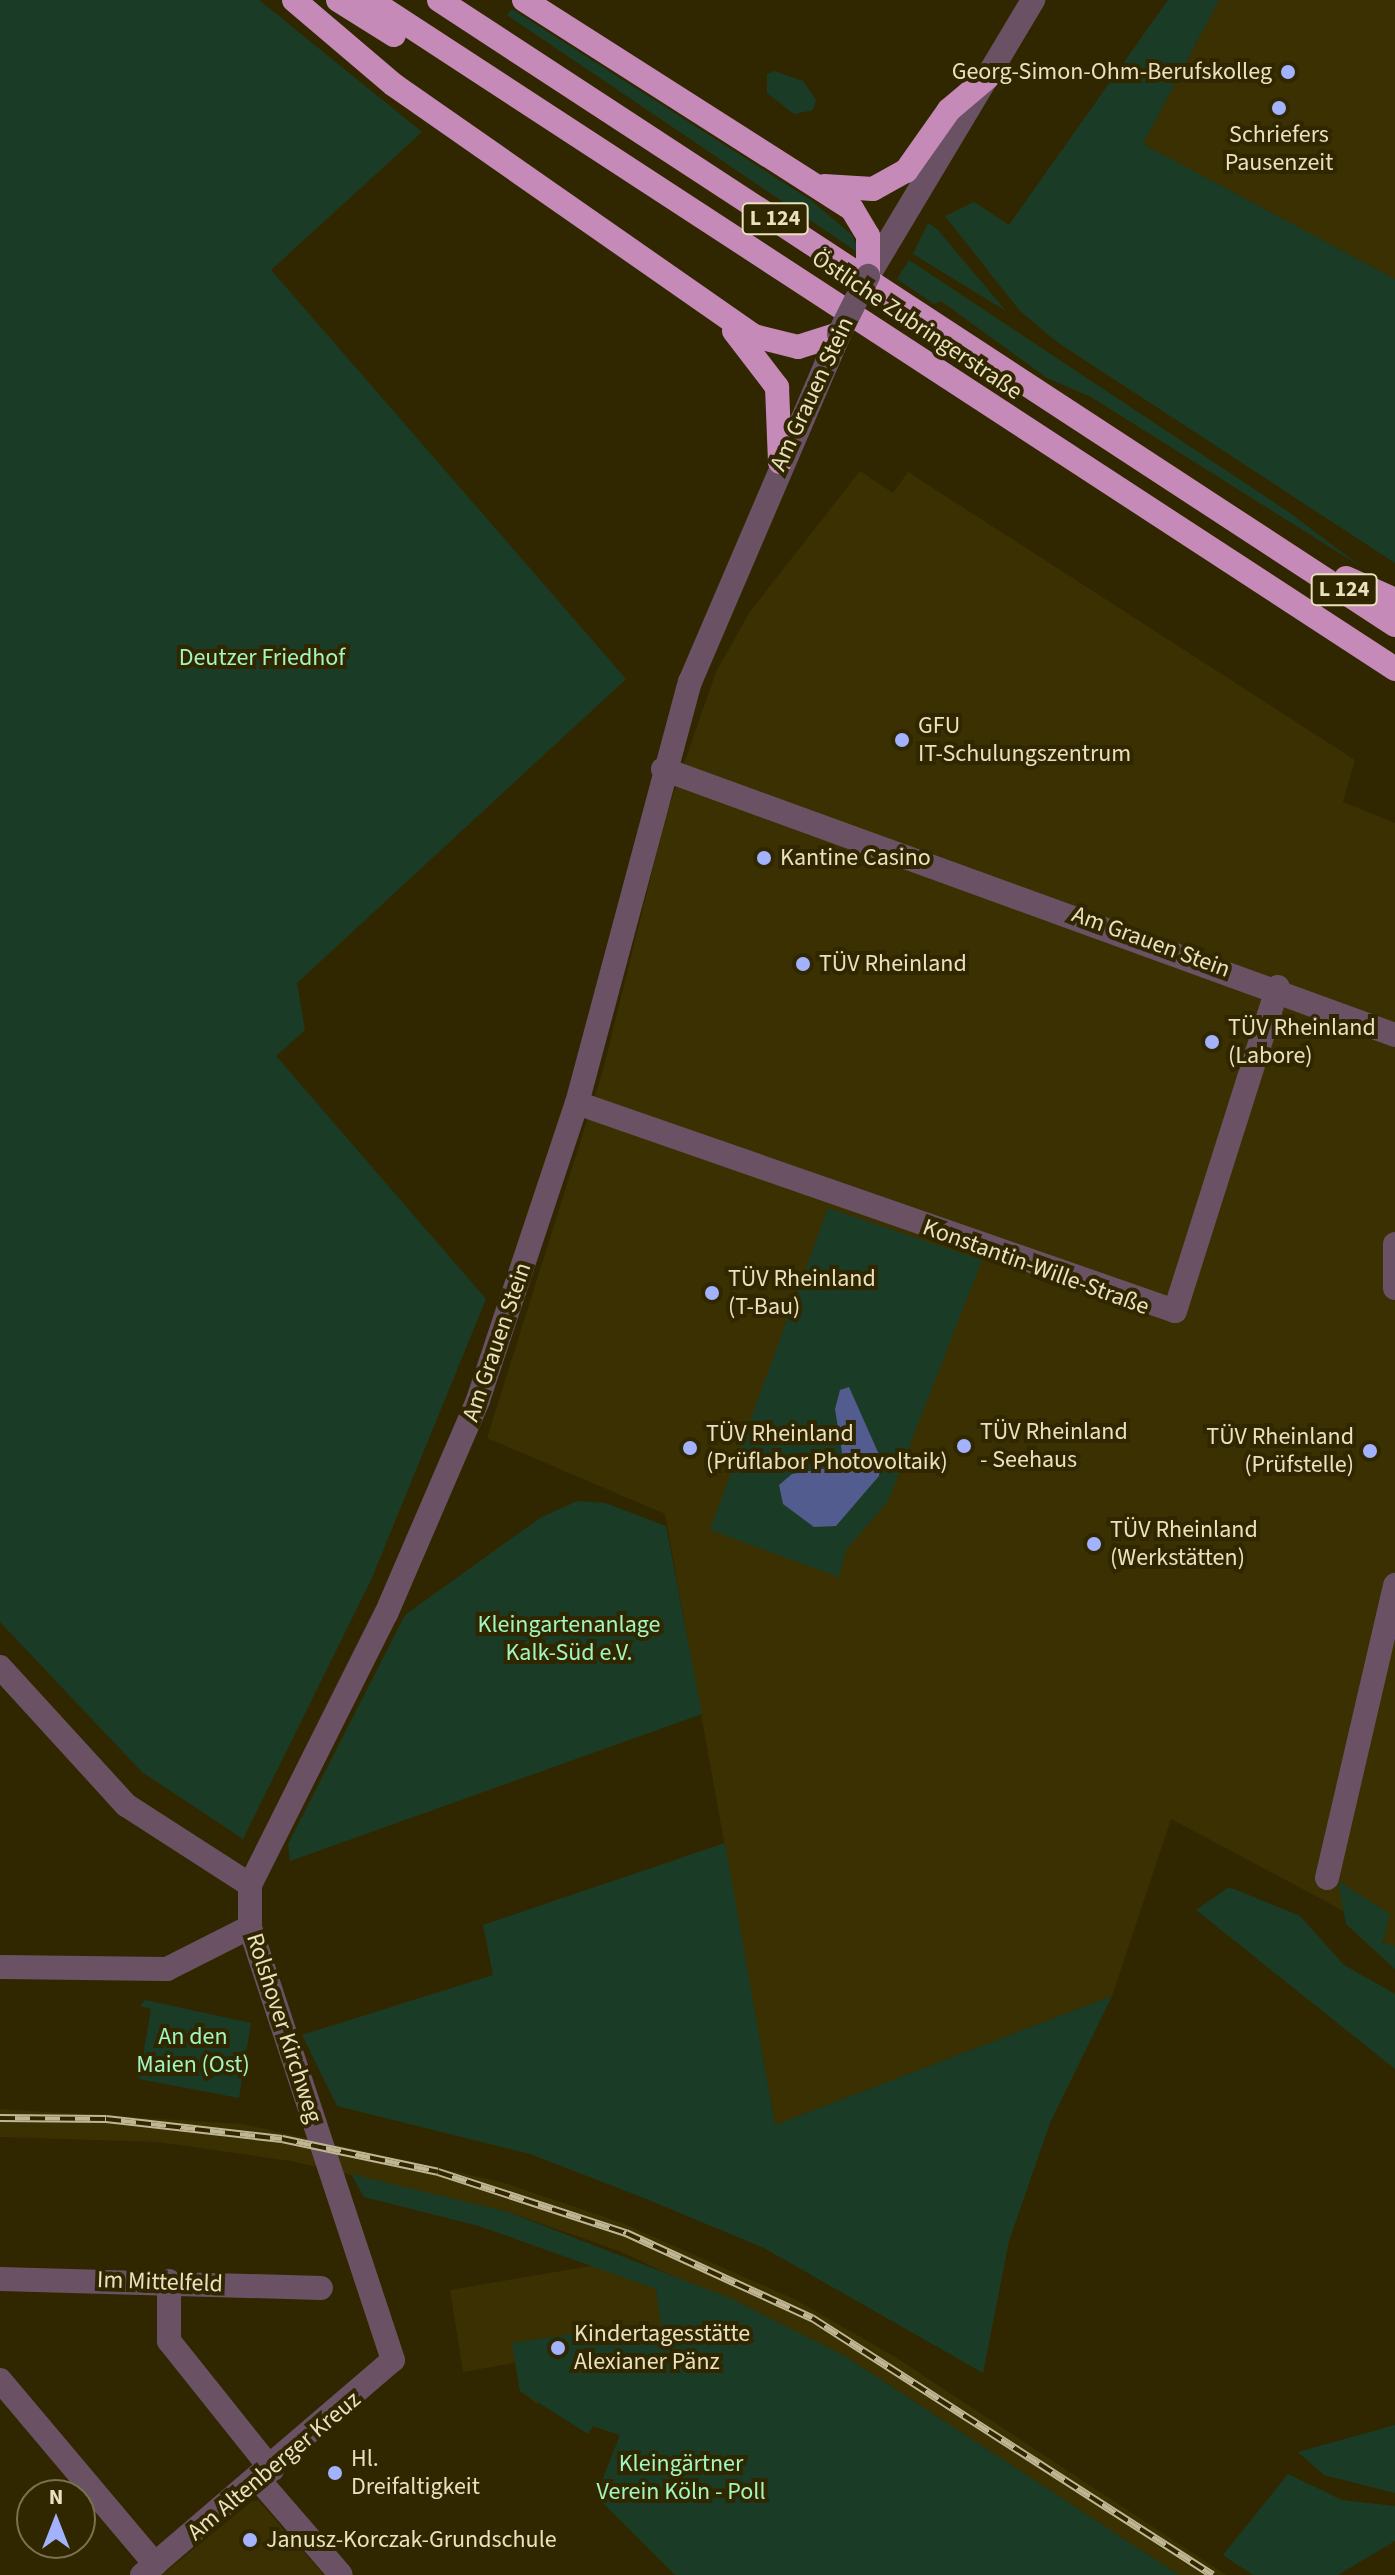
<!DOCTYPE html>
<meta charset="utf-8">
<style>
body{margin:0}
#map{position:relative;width:1395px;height:2575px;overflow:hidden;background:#302701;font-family:"Source Sans 3",sans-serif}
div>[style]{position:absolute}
.built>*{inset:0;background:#3a3002}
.green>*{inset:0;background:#1a3c27}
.water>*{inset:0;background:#535c8e}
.minor>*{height:24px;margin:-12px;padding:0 12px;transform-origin:12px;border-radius:12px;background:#6a5264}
.highway>*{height:24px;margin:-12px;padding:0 12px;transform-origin:12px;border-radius:12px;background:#c58ab7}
.rail>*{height:8px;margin-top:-4px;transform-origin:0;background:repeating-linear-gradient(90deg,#302701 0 15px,#bfb693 0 30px);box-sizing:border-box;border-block:2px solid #bfb693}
.minor-bridge>*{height:24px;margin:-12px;padding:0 12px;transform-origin:12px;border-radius:12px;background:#6a5264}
.dots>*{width:22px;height:22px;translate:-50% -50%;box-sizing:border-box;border:4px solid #302701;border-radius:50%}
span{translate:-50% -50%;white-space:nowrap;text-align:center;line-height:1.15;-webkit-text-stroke:8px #302701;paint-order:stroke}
.shield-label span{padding:2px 6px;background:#302701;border:2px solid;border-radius:6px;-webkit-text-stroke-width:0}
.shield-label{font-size:22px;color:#eae1bf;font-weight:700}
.poi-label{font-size:24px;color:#eae1bf}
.right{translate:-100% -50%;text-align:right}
.left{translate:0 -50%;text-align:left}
.street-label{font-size:24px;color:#eae1bf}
.park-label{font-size:24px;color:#a2f5bf}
.north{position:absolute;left:16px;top:2479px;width:80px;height:80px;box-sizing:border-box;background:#302701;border:2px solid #7a714d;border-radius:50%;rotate:0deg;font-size:22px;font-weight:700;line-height:32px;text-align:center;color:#eae1bf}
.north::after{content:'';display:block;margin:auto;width:28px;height:36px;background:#a3b2fd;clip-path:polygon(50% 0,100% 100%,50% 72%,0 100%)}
</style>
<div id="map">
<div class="built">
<div style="clip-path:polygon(1219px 0,1395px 0,1395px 279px,1143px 144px)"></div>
<div style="clip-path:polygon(860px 471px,893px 493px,908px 472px,1355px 760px,1343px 802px,1395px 823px,1395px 1952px,1359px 1919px,1171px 1819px,1112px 1996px,775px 2125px,665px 1514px,487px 1438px,603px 1070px,666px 815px,716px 672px,749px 613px)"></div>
<div style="clip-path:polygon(0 2109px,243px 2124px,501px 2182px,622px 2223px,794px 2299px,895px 2357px,1226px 2575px,1179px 2575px,845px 2356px,619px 2251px,508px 2212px,291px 2161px,158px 2142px,0 2137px)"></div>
<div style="clip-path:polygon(596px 2265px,656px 2289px,663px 2334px,620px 2435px,593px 2426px,588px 2434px,541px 2398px,537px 2404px,520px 2391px,515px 2363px,463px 2372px,450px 2290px)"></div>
<div style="clip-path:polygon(258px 2500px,324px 2575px,162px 2575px,251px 2502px)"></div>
</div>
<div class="green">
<div style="clip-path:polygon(0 0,259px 0,422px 132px,271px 270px,626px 679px,297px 983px,305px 1030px,276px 1056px,486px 1299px,371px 1580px,243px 1839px,142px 1772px,0 1622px)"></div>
<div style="clip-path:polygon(1168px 0,1219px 0,1143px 144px,1395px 279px,1395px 563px,1057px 342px,1020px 311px,945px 216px,974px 202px,1009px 225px)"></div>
<div style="clip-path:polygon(512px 9px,812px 201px,852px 235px,860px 254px,507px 15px)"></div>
<div style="clip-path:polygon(774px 71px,803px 81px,816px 100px,813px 110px,794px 114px,767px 93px,767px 74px)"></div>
<div style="clip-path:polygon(928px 223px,937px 229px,1006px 311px,913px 254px)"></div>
<div style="clip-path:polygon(909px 260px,1290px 513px,1360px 566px,1091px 397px,1047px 378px,941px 301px,934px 304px,897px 279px)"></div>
<div style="clip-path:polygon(828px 1208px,982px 1260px,888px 1501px,846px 1550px,839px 1577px,710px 1530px)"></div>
<div style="clip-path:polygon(577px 1501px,605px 1503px,666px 1526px,702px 1714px,290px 1861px,288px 1844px,405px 1615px,540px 1518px)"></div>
<div style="clip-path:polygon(725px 1843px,775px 2125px,1112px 1996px,1050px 2123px,1009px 2241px,983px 2373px,764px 2248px,644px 2198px,530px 2154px,337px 2106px,302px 2035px,493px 1975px,483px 1925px)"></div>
<div style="clip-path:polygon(1338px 1881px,1390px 1914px,1383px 1943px,1395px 1946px,1395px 1969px,1346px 1924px)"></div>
<div style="clip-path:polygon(1229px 1887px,1300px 1916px,1344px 1965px,1395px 1994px,1395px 2069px,1196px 1910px)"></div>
<div style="clip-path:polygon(145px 2000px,251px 2023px,239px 2098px,139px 2079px,151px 2009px,140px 2006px)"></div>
<div style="clip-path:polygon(351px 2174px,508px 2212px,732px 2299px,845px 2356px,1179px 2575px,675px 2575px,596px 2496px,620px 2435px,593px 2426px,588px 2434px,520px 2391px,512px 2343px,643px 2323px,662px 2333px,656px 2289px,479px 2226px,364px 2197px)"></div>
<div style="clip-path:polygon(1395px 2425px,1395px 2493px,1324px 2475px,1298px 2452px)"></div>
<div style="clip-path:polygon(1288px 2474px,1342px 2500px,1395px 2506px,1395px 2541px,1338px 2575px,1253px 2575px,1223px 2555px)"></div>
</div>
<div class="water">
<div style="clip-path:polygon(849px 1387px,881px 1459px,879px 1476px,836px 1526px,814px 1527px,783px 1504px,779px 1485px,792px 1474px,844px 1465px,835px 1409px,840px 1390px)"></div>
</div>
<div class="minor">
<div style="left:868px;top:276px;width:322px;rotate:-59.1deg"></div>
<div style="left:663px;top:769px;width:779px;rotate:19.97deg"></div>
<div style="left:577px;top:1103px;width:633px;rotate:19.18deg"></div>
<div style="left:1175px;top:1311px;width:340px;rotate:-72.4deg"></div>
<div style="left:1395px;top:1244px;width:44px;rotate:90deg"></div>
<div style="left:0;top:1667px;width:187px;rotate:47.6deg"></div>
<div style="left:126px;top:1805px;width:148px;rotate:32.8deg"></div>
<div style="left:1327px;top:1878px;width:301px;rotate:-76.9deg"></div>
<div style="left:0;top:1967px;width:167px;rotate:0.7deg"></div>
<div style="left:167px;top:1969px;width:93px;rotate:-26.8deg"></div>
<div style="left:0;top:2279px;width:321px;rotate:1.6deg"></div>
<div style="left:169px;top:2281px;width:60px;rotate:90deg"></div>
<div style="left:169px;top:2341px;width:165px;rotate:51.4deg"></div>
<div style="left:0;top:2380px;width:241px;rotate:49.9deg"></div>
<div style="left:259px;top:2480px;width:125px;rotate:49.2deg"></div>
<div style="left:142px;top:2575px;width:330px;rotate:-40.6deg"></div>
<div style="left:393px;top:2360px;width:456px;rotate:-108.3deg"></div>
<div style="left:250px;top:1927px;width:42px;rotate:-90deg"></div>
<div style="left:250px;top:1885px;width:303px;rotate:-63.4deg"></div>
<div style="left:386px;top:1614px;width:233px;rotate:-66.7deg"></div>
<div style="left:478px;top:1400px;width:313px;rotate:-71.6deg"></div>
<div style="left:577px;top:1103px;width:436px;rotate:-75deg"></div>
<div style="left:690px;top:682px;width:379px;rotate:-66.8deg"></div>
</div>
<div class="highway">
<div style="left:294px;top:0;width:131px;rotate:40.4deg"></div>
<div style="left:394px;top:85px;width:439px;rotate:34.9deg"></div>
<div style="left:754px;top:336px;width:45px;rotate:14deg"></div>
<div style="left:798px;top:347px;width:43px;rotate:-17.6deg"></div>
<div style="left:338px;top:0;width:66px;rotate:32deg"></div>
<div style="left:370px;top:0;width:1224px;rotate:33.13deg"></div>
<div style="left:439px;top:0;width:1142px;rotate:33.18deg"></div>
<div style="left:524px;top:0;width:389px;rotate:32.5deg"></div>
<div style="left:852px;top:209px;width:31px;rotate:59deg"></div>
<div style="left:868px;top:236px;width:40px;rotate:90deg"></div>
<div style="left:824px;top:186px;width:49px;rotate:3.5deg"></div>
<div style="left:873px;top:189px;width:38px;rotate:-29deg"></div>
<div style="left:906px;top:171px;width:75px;rotate:-54.8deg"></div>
<div style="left:949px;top:110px;width:51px;rotate:-40.2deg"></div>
<div style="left:734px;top:331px;width:71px;rotate:52.5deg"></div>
<div style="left:777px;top:387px;width:75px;rotate:87.7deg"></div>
<div style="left:1346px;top:578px;width:54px;rotate:24.2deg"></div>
</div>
<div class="rail">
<div style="left:0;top:2118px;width:106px;rotate:0.5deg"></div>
<div style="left:106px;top:2119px;width:177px;rotate:6.5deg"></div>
<div style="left:282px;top:2139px;width:159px;rotate:11.9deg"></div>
<div style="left:438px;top:2172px;width:198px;rotate:18deg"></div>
<div style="left:626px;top:2233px;width:205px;rotate:24.6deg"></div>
<div style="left:812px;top:2318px;width:476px;rotate:32.7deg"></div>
</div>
<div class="minor-bridge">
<div style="left:839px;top:334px;width:65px;rotate:-63.4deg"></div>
</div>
<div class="dots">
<div style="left:1288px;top:72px;background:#a3b2fd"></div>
<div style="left:1279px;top:108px;background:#a3b2fd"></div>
<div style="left:902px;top:740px;background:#a3b2fd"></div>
<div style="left:764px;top:858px;background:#a3b2fd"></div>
<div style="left:803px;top:964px;background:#a3b2fd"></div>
<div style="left:1212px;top:1042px;background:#a3b2fd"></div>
<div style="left:712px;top:1293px;background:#a3b2fd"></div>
<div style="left:964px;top:1446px;background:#a3b2fd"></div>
<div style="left:690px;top:1448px;background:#a3b2fd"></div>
<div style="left:1370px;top:1451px;background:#a3b2fd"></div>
<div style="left:1094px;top:1544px;background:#a3b2fd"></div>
<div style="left:558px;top:2348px;background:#a3b2fd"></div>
<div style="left:335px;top:2473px;background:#a3b2fd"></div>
<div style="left:250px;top:2540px;background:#a3b2fd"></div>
</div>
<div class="shield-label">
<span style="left:775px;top:219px">L 124</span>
<span style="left:1344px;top:590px">L 124</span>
</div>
<div class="poi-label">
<span class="right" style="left:1272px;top:72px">Georg-Simon-Ohm-Berufskolleg</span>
<span style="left:1279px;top:149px">Schriefers<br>Pausenzeit</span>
<span class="left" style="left:918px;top:740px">GFU<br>IT-Schulungszentrum</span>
<span class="left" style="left:780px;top:858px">Kantine Casino</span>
<span class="left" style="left:819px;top:964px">TÜV Rheinland</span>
<span class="left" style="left:1228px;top:1042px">TÜV Rheinland<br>(Labore)</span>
<span class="left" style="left:728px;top:1293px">TÜV Rheinland<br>(T-Bau)</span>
<span class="left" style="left:980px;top:1446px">TÜV Rheinland<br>- Seehaus</span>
<span class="left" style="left:706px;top:1448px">TÜV Rheinland<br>(Prüflabor Photovoltaik)</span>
<span class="right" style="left:1354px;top:1451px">TÜV Rheinland<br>(Prüfstelle)</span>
<span class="left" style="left:1110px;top:1544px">TÜV Rheinland<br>(Werkstätten)</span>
<span class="left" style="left:574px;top:2348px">Kindertagesstätte<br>Alexianer Pänz</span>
<span class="left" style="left:351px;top:2473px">Hl.<br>Dreifaltigkeit</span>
<span class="left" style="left:266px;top:2540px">Janusz-Korczak-Grundschule</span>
</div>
<div class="street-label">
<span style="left:917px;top:325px;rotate:34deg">Östliche Zubringerstraße</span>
<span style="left:812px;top:394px;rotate:-65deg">Am Grauen Stein</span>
<span style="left:1151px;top:942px;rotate:20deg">Am Grauen Stein</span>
<span style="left:1036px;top:1267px;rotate:20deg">Konstantin-Wille-Straße</span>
<span style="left:497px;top:1342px;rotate:-71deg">Am Grauen Stein</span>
<span style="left:284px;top:2028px;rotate:72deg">Rolshover Kirchweg</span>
<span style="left:160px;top:2282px;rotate:2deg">Im Mittelfeld</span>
<span style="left:274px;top:2466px;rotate:-40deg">Am Altenberger Kreuz</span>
</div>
<div class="park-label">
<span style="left:262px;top:658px">Deutzer Friedhof</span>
<span style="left:569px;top:1639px">Kleingartenanlage<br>Kalk-Süd e.V.</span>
<span style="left:193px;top:2051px">An den<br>Maien (Ost)</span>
<span style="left:681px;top:2478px">Kleingärtner<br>Verein Köln - Poll</span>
</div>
<div class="north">N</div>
</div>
